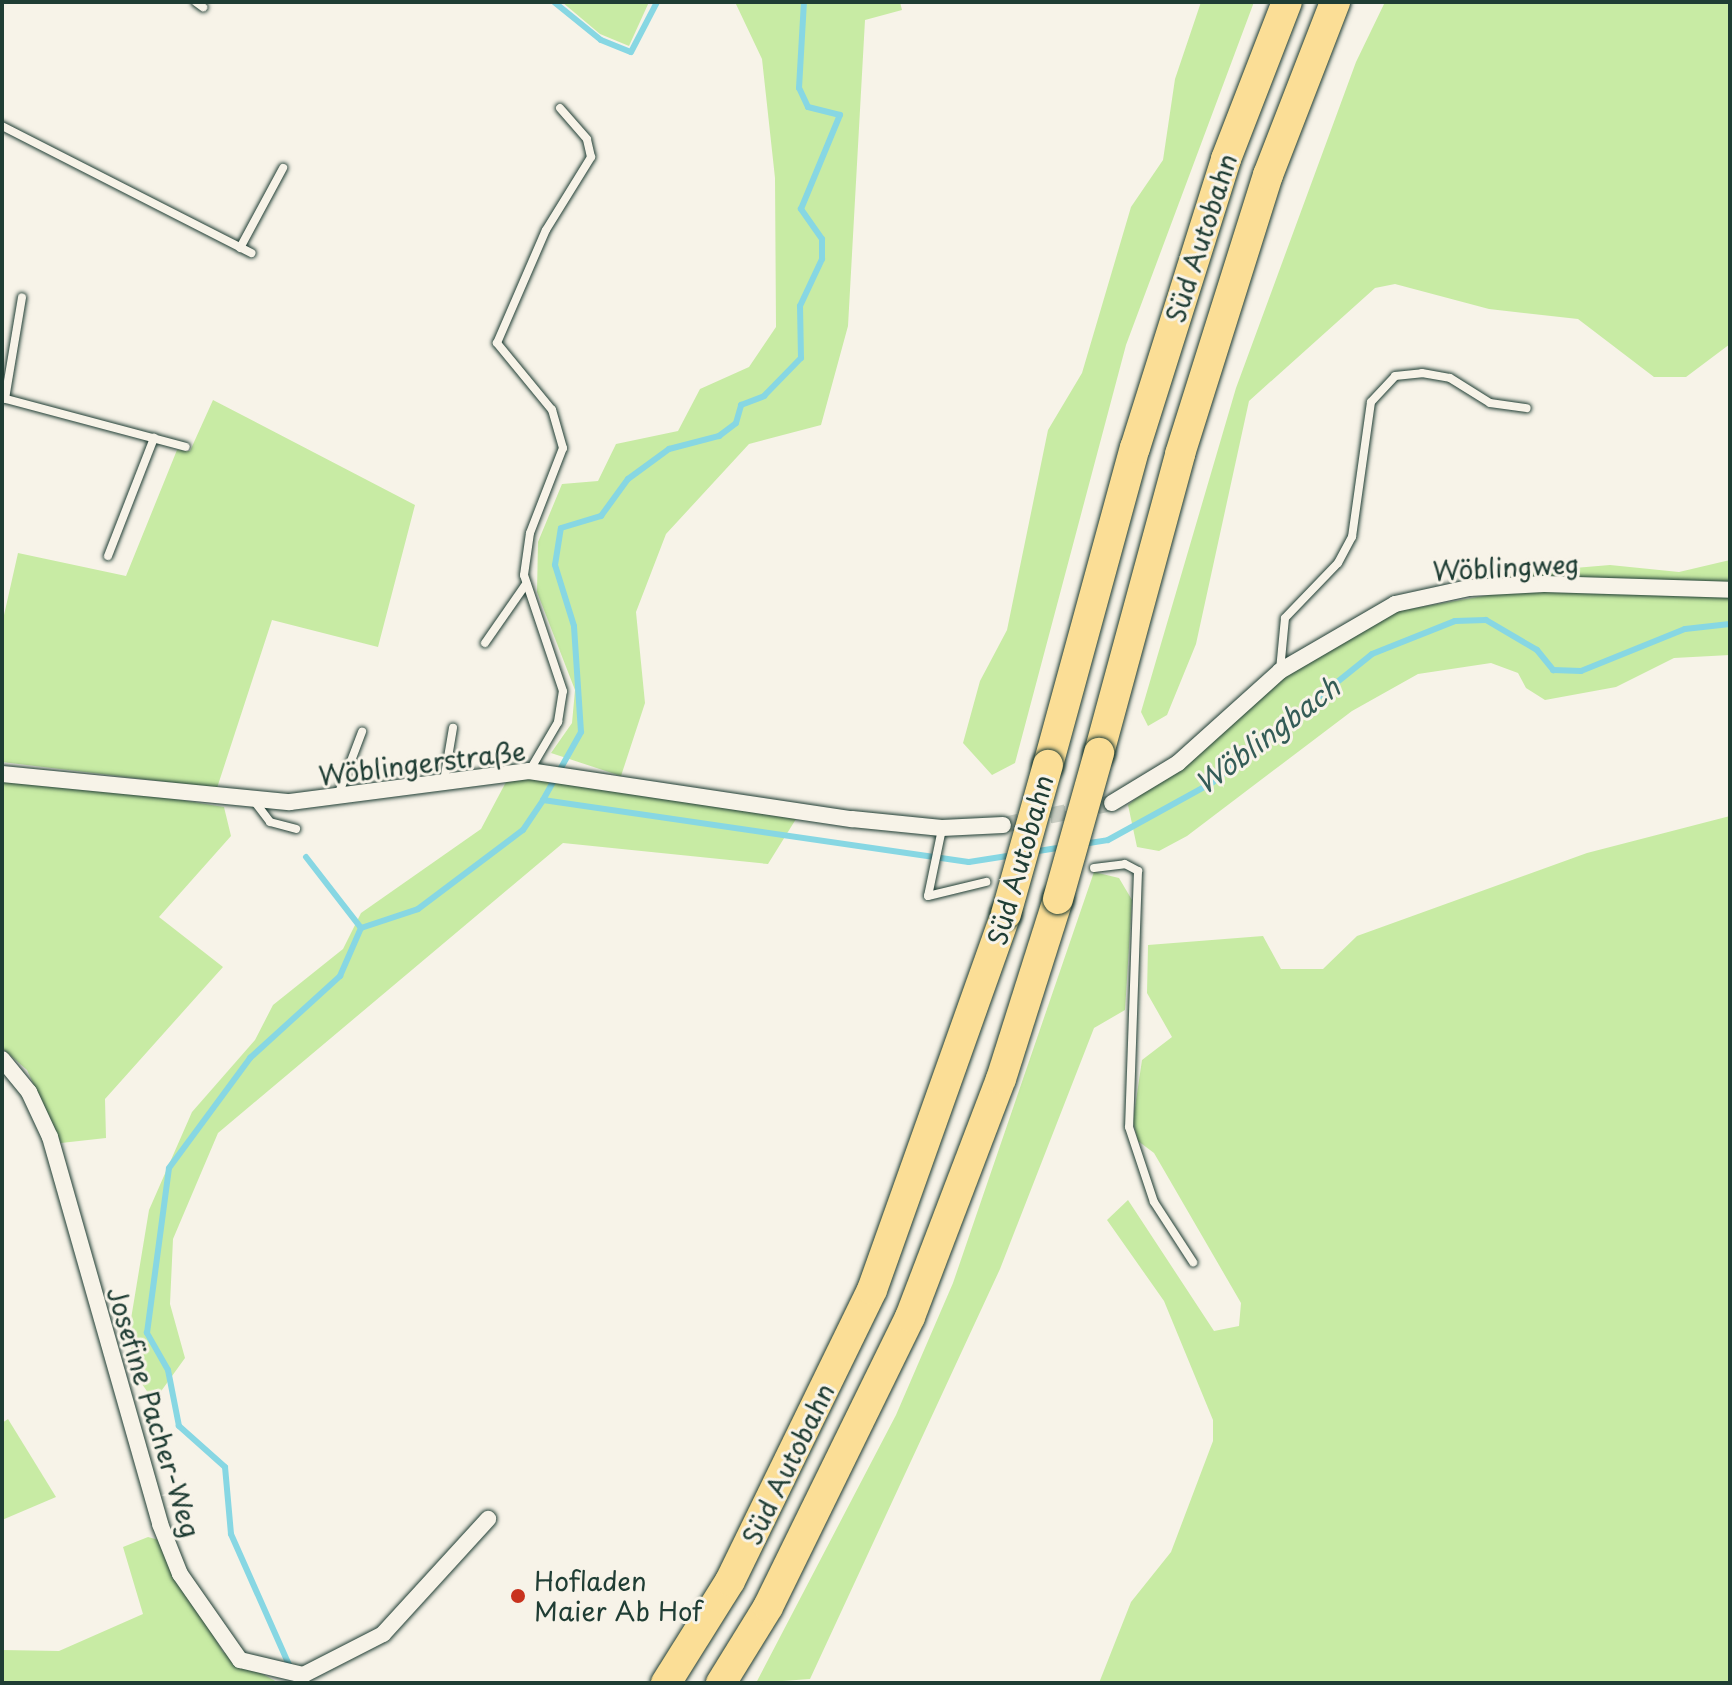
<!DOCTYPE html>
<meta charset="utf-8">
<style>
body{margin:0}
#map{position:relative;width:1732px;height:1685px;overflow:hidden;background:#f7f3e8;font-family:"Playpen Sans",sans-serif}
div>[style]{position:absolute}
.green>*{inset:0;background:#c8eba4}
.stream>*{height:6px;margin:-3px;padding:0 3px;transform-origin:3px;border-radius:3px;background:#87d7e3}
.minor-tunnel>*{height:16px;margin-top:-8px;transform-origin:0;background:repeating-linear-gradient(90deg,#cccfc4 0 16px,transparent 0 24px)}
.roads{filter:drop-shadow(0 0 2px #1f3d34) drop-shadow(0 0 2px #1f3d34)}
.service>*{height:8px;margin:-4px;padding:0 4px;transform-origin:4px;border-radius:4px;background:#f7f3e8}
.minor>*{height:16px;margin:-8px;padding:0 8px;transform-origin:8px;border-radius:8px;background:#f7f3e8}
.motorway>*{height:30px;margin:-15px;padding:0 15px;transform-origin:15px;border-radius:15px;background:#fbde96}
.bridges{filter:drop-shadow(0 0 2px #1f3d34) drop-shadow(0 0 2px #1f3d34)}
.motorway-bridge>*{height:30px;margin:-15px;padding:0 15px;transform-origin:15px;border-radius:15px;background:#fbde96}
.dots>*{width:22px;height:22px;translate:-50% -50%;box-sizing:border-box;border:4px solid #f7f3e8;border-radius:50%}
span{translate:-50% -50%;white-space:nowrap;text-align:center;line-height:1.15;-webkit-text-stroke:6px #f7f3e8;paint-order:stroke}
.street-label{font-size:26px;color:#1f3d34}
.poi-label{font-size:26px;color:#1f3d34}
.left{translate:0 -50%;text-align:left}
.water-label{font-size:28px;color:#345c57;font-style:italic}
.frame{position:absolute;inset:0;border:4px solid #1f3d34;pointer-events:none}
</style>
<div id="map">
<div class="green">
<div style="clip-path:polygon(562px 2px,649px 2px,629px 46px,600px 34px)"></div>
<div style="clip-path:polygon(735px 2px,900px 2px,902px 10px,865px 20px,848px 326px,821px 425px,749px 444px,666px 534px,636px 612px,645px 703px,621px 776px,551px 753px,572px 723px,575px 690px,537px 592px,538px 542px,562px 484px,598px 481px,616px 444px,678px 431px,700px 389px,749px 367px,776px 327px,775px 178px,762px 59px)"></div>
<div style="clip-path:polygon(1201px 2px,1254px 2px,1126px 345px,1015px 763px,992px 775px,963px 743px,980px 681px,1007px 630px,1048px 430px,1082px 373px,1131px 207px,1163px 160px,1175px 79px)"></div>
<div style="clip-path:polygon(1385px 2px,1730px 2px,1730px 344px,1686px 377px,1654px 377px,1578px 319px,1489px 309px,1395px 284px,1375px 288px,1249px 401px,1196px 644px,1167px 715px,1148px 726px,1141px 712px,1236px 388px,1356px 62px)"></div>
<div style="clip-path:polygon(213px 400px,415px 505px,378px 647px,272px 620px,217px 788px,2px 762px,2px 624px,18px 553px,126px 576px,177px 450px,190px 451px)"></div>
<div style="clip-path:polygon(1730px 560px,1730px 655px,1674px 658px,1616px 687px,1545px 700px,1526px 688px,1518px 673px,1491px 663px,1418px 674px,1352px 711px,1187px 836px,1159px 851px,1137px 847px,1128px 805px,1285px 677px,1398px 611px,1489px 595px,1490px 575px,1610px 565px,1679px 572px)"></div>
<div style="clip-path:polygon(534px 778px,796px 819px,768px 864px,563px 843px,218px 1133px,173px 1239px,170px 1304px,185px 1358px,154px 1401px,132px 1370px,130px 1325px,149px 1210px,192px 1112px,255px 1040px,273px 1005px,343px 949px,361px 913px,481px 829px,506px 782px)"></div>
<div style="clip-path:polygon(2px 781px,96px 786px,224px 807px,231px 836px,159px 917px,223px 967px,105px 1099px,106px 1138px,61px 1143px,27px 1070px,2px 1048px)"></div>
<div style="clip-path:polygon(1730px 816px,1730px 1683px,1099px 1683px,1131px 1602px,1171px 1552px,1213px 1441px,1213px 1420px,1164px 1301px,1107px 1220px,1128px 1200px,1214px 1331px,1239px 1326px,1241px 1303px,1154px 1153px,1138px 1141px,1133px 1121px,1142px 1060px,1172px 1037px,1147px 993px,1148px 945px,1263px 936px,1281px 969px,1323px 969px,1357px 936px,1587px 853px)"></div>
<div style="clip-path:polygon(1094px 872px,1119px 878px,1132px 900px,1125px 1010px,1094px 1028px,1000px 1269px,810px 1679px,756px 1683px,896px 1415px,953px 1283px)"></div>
<div style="clip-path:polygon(8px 1419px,56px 1497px,2px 1520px,2px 1423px)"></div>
<div style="clip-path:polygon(148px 1537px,159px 1540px,223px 1652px,279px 1683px,2px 1683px,2px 1650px,59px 1651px,143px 1614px,123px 1547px)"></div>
</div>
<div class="stream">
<div style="left:554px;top:2px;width:60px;rotate:39deg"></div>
<div style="left:601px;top:40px;width:32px;rotate:22deg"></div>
<div style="left:631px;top:52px;width:56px;rotate:-62.5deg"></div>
<div style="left:543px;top:800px;width:430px;rotate:8.3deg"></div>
<div style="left:969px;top:862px;width:45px;rotate:-9deg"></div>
<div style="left:1083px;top:844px;width:25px;rotate:-9deg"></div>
<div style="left:1108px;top:840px;width:120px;rotate:-28.9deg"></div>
<div style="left:1213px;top:782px;width:204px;rotate:-38.8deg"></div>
<div style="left:1372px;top:654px;width:89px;rotate:-21.7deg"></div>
<div style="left:1455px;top:621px;width:31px;rotate:-2deg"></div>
<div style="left:1486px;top:620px;width:59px;rotate:30.5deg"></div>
<div style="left:1537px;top:650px;width:26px;rotate:51deg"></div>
<div style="left:1553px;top:670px;width:28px;rotate:2deg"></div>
<div style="left:1581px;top:671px;width:112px;rotate:-22deg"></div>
<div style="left:1685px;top:629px;width:45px;rotate:-6.3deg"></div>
<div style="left:1032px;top:852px;width:32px;rotate:-9deg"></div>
<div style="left:306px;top:857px;width:90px;rotate:52.2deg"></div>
<div style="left:297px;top:1683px;width:163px;rotate:-113.9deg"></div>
<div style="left:231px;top:1534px;width:67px;rotate:-95.1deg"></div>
<div style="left:225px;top:1467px;width:62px;rotate:-138.3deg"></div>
<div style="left:179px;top:1426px;width:57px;rotate:-101.1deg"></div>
<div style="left:168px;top:1370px;width:43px;rotate:-119.6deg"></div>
<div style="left:147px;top:1333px;width:166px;rotate:-82.4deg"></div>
<div style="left:169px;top:1168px;width:137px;rotate:-53.6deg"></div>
<div style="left:250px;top:1058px;width:122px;rotate:-42.3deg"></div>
<div style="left:340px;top:976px;width:52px;rotate:-66.4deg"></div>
<div style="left:361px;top:928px;width:60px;rotate:-18.4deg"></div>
<div style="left:418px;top:909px;width:131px;rotate:-37deg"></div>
<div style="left:523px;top:830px;width:36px;rotate:-56deg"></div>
<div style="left:543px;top:800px;width:78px;rotate:-60.8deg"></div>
<div style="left:581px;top:732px;width:106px;rotate:-93.8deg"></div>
<div style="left:574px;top:626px;width:64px;rotate:-107.3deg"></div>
<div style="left:555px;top:565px;width:37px;rotate:-81deg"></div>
<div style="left:561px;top:528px;width:42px;rotate:-16.7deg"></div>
<div style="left:601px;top:516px;width:46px;rotate:-53.9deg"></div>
<div style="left:628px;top:479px;width:51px;rotate:-36.2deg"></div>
<div style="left:669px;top:449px;width:52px;rotate:-14.6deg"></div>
<div style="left:719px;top:436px;width:21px;rotate:-37deg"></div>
<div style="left:736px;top:423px;width:19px;rotate:-74deg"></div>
<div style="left:741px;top:405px;width:25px;rotate:-21deg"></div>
<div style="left:764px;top:396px;width:53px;rotate:-45.8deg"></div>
<div style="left:801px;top:358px;width:52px;rotate:-91.1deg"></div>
<div style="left:800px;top:306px;width:52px;rotate:-64.9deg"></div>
<div style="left:822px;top:259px;width:20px;rotate:-90deg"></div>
<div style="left:822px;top:239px;width:37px;rotate:-125deg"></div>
<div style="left:801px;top:209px;width:102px;rotate:-67.5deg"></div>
<div style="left:840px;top:115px;width:33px;rotate:-166deg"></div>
<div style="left:808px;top:107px;width:21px;rotate:-115deg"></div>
<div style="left:799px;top:88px;width:86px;rotate:-86.7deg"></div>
</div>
<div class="minor-tunnel">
<div style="left:1003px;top:825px;width:111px;rotate:-11.4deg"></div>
</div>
<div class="roads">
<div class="service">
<div style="left:196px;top:2px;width:9px;rotate:36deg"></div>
<div style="left:2px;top:126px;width:280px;rotate:27deg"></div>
<div style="left:240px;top:248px;width:91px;rotate:-61.7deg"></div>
<div style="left:2px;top:398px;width:190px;rotate:14.9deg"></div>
<div style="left:5px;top:399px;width:103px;rotate:-80.5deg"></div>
<div style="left:108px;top:556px;width:127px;rotate:-68.7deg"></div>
<div style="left:485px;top:643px;width:72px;rotate:-55.2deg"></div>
<div style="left:1280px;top:670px;width:52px;rotate:-84.5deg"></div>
<div style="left:1285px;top:618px;width:76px;rotate:-46.1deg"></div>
<div style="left:1338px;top:563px;width:30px;rotate:-62deg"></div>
<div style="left:1352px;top:537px;width:136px;rotate:-82deg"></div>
<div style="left:1371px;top:402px;width:35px;rotate:-47deg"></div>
<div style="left:1395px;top:376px;width:27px;rotate:-6deg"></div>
<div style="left:1422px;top:373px;width:28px;rotate:10deg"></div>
<div style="left:1450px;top:378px;width:47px;rotate:32deg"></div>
<div style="left:1490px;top:403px;width:37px;rotate:8deg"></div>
<div style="left:530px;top:770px;width:56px;rotate:-59.7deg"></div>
<div style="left:558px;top:722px;width:31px;rotate:-81deg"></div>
<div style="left:563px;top:691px;width:122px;rotate:-108.6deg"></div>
<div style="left:524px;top:575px;width:42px;rotate:-81.9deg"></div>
<div style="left:530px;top:533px;width:91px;rotate:-68.8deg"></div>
<div style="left:563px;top:448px;width:40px;rotate:-106deg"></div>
<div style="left:552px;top:410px;width:87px;rotate:-129.4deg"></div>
<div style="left:497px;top:343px;width:123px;rotate:-66.6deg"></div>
<div style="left:546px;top:230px;width:86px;rotate:-58.3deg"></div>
<div style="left:591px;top:157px;width:18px;rotate:-103deg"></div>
<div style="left:587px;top:139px;width:41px;rotate:-131.1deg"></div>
<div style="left:444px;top:781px;width:54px;rotate:-80.4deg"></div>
<div style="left:337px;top:798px;width:71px;rotate:-69.3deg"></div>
<div style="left:255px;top:802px;width:25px;rotate:53deg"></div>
<div style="left:270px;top:822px;width:27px;rotate:15deg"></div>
<div style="left:942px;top:829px;width:68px;rotate:101.8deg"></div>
<div style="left:928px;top:896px;width:60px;rotate:-13.6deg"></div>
<div style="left:1094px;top:868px;width:31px;rotate:-7deg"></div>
<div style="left:1125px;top:864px;width:15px;rotate:28deg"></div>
<div style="left:1138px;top:871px;width:256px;rotate:92deg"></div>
<div style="left:1129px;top:1127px;width:79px;rotate:71.6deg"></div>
<div style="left:1154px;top:1202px;width:72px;rotate:57deg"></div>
</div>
<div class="minor">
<div style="left:2px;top:774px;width:289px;rotate:5.6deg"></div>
<div style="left:290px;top:802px;width:241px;rotate:-7.4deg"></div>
<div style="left:529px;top:771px;width:327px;rotate:8.5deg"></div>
<div style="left:852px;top:819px;width:90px;rotate:5.7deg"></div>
<div style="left:942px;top:828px;width:61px;rotate:-2.8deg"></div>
<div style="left:1112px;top:803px;width:77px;rotate:-31.2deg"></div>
<div style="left:1178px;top:763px;width:137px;rotate:-42deg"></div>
<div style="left:1280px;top:671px;width:133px;rotate:-30.2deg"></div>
<div style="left:1395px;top:604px;width:76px;rotate:-12.2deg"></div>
<div style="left:1469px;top:588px;width:75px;rotate:-3.1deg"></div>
<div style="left:1544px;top:584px;width:186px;rotate:1.8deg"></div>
<div style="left:2px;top:1059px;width:43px;rotate:50.7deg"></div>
<div style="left:29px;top:1092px;width:50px;rotate:65deg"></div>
<div style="left:50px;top:1137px;width:402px;rotate:74.1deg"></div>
<div style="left:160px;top:1524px;width:54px;rotate:68.2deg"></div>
<div style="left:180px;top:1574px;width:105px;rotate:55.1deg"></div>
<div style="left:240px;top:1660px;width:65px;rotate:13.4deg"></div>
<div style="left:303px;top:1675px;width:90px;rotate:-27.1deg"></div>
<div style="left:383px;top:1634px;width:156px;rotate:-47.6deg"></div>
</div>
<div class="motorway">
<div style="left:1099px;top:753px;width:310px;rotate:-74.8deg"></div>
<div style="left:1180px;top:454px;width:293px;rotate:-72.5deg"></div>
<div style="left:1268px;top:175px;width:186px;rotate:-68.8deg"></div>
<div style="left:1048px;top:765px;width:329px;rotate:-74.7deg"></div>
<div style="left:1135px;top:448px;width:303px;rotate:-72.5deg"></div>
<div style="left:1226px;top:159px;width:168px;rotate:-68.8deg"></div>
<div style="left:666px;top:1683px;width:120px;rotate:-57.9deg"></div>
<div style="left:730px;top:1581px;width:324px;rotate:-64deg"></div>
<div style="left:872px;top:1290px;width:399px;rotate:-70.4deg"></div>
<div style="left:721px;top:1683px;width:89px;rotate:-58.3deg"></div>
<div style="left:768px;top:1607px;width:323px;rotate:-63.9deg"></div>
<div style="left:910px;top:1317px;width:255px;rotate:-69.1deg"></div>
<div style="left:1001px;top:1079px;width:189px;rotate:-72.4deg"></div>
</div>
</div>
<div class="bridges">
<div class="motorway-bridge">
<div style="left:1058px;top:899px;width:152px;rotate:-74.3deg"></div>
<div style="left:1006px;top:914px;width:155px;rotate:-74.3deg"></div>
</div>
</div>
<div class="dots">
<div style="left:518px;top:1596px;background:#c8321e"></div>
</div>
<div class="street-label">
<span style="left:1201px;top:238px;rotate:-72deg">Süd Autobahn</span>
<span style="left:1506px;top:567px;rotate:-3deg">Wöblingweg</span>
<span style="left:422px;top:763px;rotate:-7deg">Wöblingerstraße</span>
<span style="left:1020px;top:860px;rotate:-74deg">Süd Autobahn</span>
<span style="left:154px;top:1412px;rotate:73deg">Josefine Pacher-Weg</span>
<span style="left:788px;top:1464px;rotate:-64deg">Süd Autobahn</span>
</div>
<div class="poi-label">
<span class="left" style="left:534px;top:1596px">Hofladen<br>Maier Ab Hof</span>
</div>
<div class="water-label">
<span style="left:1267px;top:735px;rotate:-37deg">Wöblingbach</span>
</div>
<div class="frame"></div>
</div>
